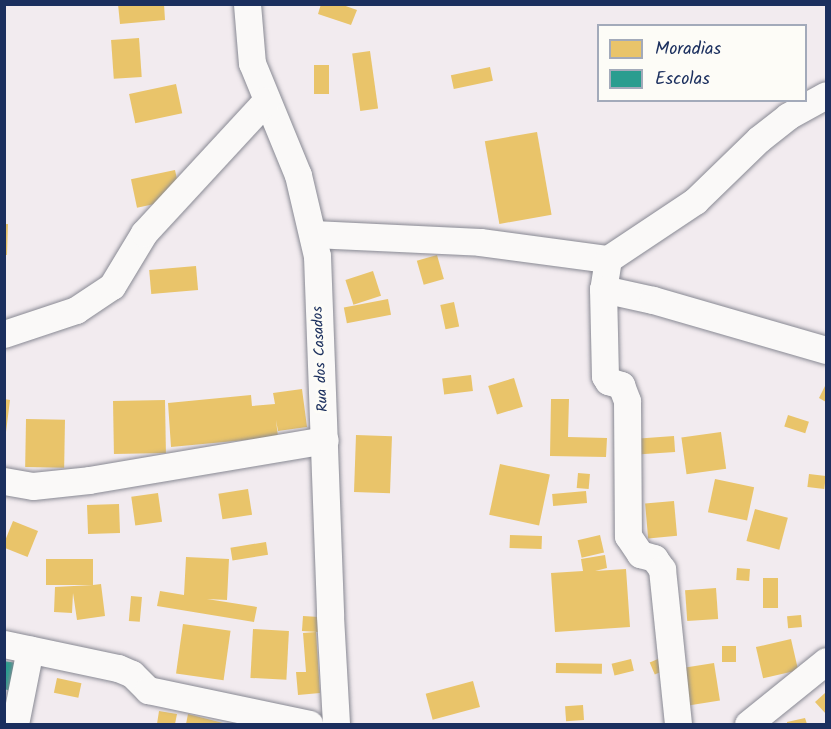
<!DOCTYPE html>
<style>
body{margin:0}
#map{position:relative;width:831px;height:729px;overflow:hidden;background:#f2ebef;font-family:Kalam,sans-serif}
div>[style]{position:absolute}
.homes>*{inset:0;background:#e9c46a;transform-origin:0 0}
.schools>*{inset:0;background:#2a9d8f}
.roads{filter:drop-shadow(0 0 2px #888993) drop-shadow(0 0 2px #888993)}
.minor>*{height:27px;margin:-13.5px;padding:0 13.5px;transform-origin:13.5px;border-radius:13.5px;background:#faf9f8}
span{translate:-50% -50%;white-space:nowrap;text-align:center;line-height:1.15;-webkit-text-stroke:6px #fdfcf7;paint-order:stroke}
.street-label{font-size:15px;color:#1b2f5e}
.frame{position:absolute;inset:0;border:6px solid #1b2f5e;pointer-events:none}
.legend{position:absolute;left:597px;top:24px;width:210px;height:78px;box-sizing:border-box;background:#fdfcf7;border:2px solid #a3aaba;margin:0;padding:8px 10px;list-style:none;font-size:18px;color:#1b2f5e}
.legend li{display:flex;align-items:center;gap:12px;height:30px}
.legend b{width:30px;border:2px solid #a3aaba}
</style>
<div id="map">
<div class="homes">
<div style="clip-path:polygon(118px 4px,164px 4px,165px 20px,120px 24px)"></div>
<div style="clip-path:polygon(321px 4px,340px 4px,357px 10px,351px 25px,318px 14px)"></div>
<div style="left:139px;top:38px;width:39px;height:28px;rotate:86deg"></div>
<div style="left:370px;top:51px;width:58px;height:18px;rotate:82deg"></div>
<div style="left:314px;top:65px;width:15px;height:29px"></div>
<div style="left:490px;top:67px;width:14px;height:40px;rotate:78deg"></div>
<div style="left:176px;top:84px;width:30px;height:48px;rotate:78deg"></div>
<div style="left:537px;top:132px;width:84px;height:53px;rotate:80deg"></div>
<div style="left:175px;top:170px;width:29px;height:45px;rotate:78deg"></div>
<div style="clip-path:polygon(4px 224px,8px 224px,7px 255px,4px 255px)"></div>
<div style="left:437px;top:255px;width:25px;height:21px;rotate:74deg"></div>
<div style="left:196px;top:266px;width:24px;height:47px;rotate:85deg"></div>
<div style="left:373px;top:271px;width:26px;height:29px;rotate:72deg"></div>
<div style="left:388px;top:299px;width:16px;height:45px;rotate:79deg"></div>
<div style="left:454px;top:302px;width:25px;height:14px;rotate:78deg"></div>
<div style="left:471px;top:375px;width:16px;height:29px;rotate:83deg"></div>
<div style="left:514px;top:378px;width:30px;height:27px;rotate:73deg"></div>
<div style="clip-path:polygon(825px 386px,826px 387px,826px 402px,819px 398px)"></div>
<div style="clip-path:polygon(302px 389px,307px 427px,278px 431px,276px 420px,278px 437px,171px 447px,168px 403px,251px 395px,252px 406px,275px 404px,273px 393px)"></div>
<div style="clip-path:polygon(4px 399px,10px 400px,6px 432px,4px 432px)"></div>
<div style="clip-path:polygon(551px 399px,569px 399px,568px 437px,607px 438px,606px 457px,550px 456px)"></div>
<div style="left:165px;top:400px;width:53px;height:52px;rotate:89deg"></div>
<div style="left:788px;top:415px;width:22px;height:12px;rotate:18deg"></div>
<div style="left:26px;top:419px;width:39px;height:48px;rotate:1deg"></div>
<div style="left:721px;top:432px;width:37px;height:40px;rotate:82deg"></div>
<div style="left:356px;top:435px;width:36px;height:57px;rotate:2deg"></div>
<div style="left:674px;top:436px;width:16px;height:38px;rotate:86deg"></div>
<div style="left:500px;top:464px;width:51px;height:52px;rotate:12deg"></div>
<div style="left:578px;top:473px;width:12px;height:15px;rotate:5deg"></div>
<div style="left:809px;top:474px;width:17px;height:13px;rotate:7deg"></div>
<div style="left:715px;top:479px;width:40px;height:34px;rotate:12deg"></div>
<div style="left:248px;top:489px;width:26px;height:30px;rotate:81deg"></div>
<div style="left:586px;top:491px;width:12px;height:34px;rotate:85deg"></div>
<div style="left:158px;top:493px;width:29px;height:27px;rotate:82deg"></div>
<div style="left:674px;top:501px;width:35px;height:29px;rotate:85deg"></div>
<div style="left:119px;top:504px;width:29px;height:32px;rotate:88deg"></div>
<div style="left:755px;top:509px;width:34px;height:33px;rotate:15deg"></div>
<div style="left:13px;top:521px;width:27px;height:28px;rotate:22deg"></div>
<div style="left:510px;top:535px;width:32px;height:13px;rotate:2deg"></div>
<div style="left:600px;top:535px;width:18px;height:23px;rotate:77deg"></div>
<div style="left:266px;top:542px;width:13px;height:36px;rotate:81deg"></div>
<div style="clip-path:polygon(605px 555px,607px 568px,595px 571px,626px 569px,630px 627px,555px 632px,551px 573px,583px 571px,581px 559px)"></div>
<div style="clip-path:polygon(186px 557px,229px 559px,227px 600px,207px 599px,257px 607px,254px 622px,157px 606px,160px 591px,184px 595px)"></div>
<div style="clip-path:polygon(46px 559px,93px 559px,93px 585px,101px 584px,105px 616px,77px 620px,73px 593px,72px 613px,54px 612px,55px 587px,93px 585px,46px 585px)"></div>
<div style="left:737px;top:568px;width:13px;height:12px;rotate:4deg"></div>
<div style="left:763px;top:578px;width:15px;height:30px"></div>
<div style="left:716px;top:588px;width:31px;height:31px;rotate:86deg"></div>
<div style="left:131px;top:596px;width:11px;height:25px;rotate:5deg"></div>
<div style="left:801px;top:615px;width:12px;height:14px;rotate:85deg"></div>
<div style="left:303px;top:616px;width:16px;height:15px;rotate:4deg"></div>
<div style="left:183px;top:624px;width:48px;height:50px;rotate:8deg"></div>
<div style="left:253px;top:629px;width:36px;height:49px;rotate:3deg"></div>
<div style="clip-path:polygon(316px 632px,320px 693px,298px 695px,296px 672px,306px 672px,303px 633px)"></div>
<div style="left:791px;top:639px;width:32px;height:36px;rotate:77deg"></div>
<div style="left:722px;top:646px;width:14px;height:16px"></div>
<div style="left:631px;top:659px;width:12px;height:20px;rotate:76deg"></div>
<div style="left:658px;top:659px;width:13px;height:9px;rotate:67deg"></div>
<div style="left:556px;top:663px;width:46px;height:10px;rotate:1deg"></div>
<div style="left:714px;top:663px;width:38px;height:32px;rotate:81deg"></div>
<div style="left:57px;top:678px;width:25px;height:15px;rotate:12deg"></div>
<div style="left:473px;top:681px;width:27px;height:49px;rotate:75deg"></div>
<div style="clip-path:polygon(825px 693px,826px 695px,826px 714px,815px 702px)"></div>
<div style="left:583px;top:705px;width:15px;height:18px;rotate:86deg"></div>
<div style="clip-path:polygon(159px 711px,177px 714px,175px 724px,157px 724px)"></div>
<div style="clip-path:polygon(188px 714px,227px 724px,186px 724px)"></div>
<div style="clip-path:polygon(805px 718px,807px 724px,787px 724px,787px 722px)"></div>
</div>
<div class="schools">
<div style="clip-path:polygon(4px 661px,17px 663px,11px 691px,4px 689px)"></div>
</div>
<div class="roads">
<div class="minor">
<div style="left:247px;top:4px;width:59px;rotate:85.2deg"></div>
<div style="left:252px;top:63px;width:121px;rotate:67.7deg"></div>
<div style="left:298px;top:175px;width:83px;rotate:76.8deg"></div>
<div style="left:317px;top:256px;width:360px;rotate:87.9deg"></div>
<div style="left:330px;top:616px;width:108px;rotate:86.8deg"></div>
<div style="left:313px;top:234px;width:167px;rotate:2.7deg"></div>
<div style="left:480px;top:242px;width:129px;rotate:7.6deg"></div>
<div style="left:608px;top:259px;width:105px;rotate:-33.7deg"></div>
<div style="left:695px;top:201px;width:89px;rotate:-44.1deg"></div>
<div style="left:759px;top:139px;width:37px;rotate:-38deg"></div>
<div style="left:788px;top:116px;width:43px;rotate:-28.9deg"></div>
<div style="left:608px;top:259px;width:30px;rotate:99deg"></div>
<div style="left:603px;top:289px;width:87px;rotate:88.7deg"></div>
<div style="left:605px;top:376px;width:6px;rotate:59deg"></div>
<div style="left:608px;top:381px;width:14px;rotate:17deg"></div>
<div style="left:621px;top:385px;width:17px;rotate:69deg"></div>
<div style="left:627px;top:401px;width:135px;rotate:89.6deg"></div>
<div style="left:628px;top:536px;width:22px;rotate:56deg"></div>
<div style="left:640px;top:554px;width:15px;rotate:16deg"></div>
<div style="left:654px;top:558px;width:14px;rotate:54deg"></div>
<div style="left:662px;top:569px;width:156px;rotate:84.1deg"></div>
<div style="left:603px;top:289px;width:51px;rotate:12.4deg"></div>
<div style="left:653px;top:300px;width:180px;rotate:16.1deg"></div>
<div style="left:4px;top:334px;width:76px;rotate:-18.4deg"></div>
<div style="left:76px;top:310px;width:43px;rotate:-33.7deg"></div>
<div style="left:112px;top:286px;width:62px;rotate:-58.9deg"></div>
<div style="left:144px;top:233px;width:180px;rotate:-47.3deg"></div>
<div style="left:4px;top:481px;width:29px;rotate:10deg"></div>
<div style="left:33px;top:486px;width:56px;rotate:-6.1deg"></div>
<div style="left:89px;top:480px;width:239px;rotate:-9.6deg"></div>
<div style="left:4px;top:644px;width:116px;rotate:11.9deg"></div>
<div style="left:118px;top:668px;width:15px;rotate:23deg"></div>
<div style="left:132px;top:674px;width:23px;rotate:45deg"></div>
<div style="left:148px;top:690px;width:165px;rotate:11.9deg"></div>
<div style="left:15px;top:724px;width:76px;rotate:-78.7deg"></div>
<div style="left:748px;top:724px;width:100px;rotate:-38.9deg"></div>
</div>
</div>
<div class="street-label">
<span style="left:321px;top:359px;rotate:-93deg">Rua dos Casados</span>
</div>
<div class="frame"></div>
<ul class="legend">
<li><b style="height:16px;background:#e9c46a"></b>Moradias</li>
<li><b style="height:16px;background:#2a9d8f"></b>Escolas</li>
</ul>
</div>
